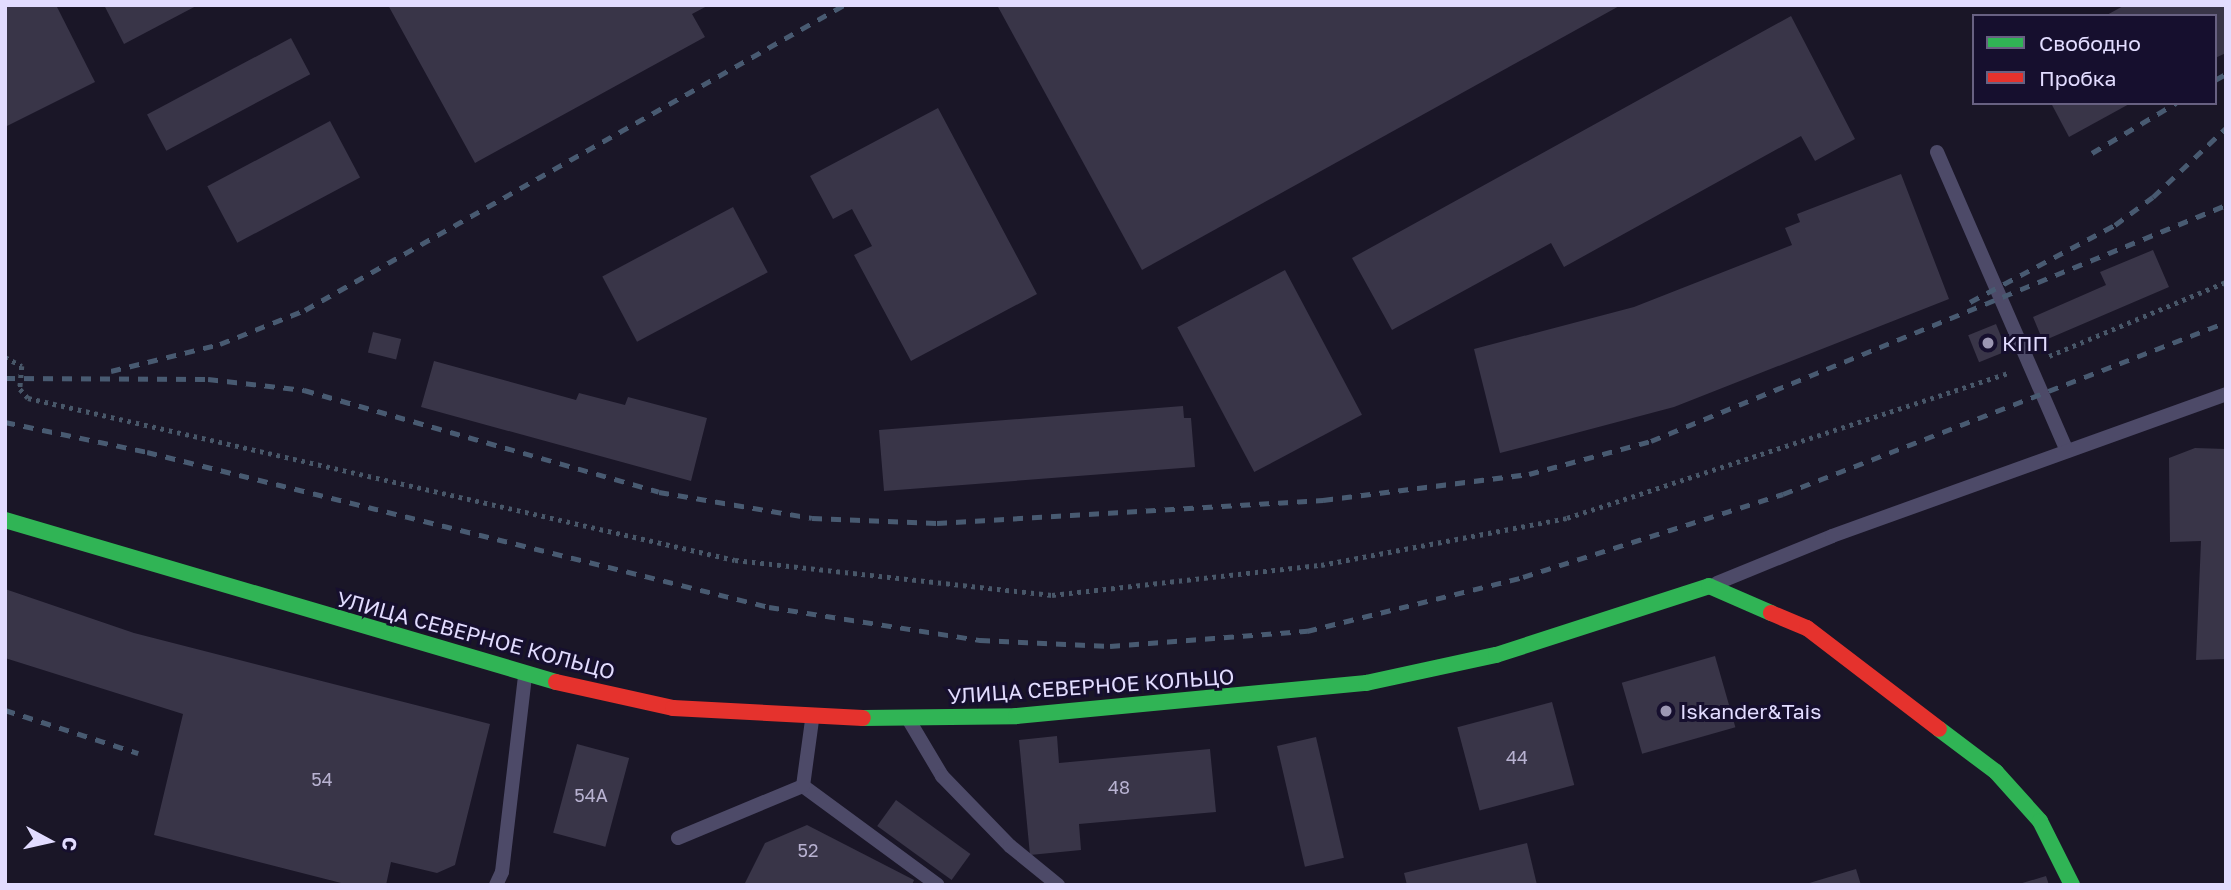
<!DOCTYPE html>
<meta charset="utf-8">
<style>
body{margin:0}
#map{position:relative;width:2231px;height:890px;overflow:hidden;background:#1a1627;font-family:"Golos Text",sans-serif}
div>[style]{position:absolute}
.building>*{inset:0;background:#393548;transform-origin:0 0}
.path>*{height:4.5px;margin-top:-2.25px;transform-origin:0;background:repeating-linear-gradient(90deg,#485769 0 3.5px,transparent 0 8.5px)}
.lane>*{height:14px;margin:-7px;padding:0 7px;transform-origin:7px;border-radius:7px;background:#4d4a68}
.fast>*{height:16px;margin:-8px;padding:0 8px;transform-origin:8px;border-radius:8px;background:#30b455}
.jam>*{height:16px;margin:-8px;padding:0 8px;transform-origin:8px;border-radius:8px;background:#e5322d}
.rail>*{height:5px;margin-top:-2.5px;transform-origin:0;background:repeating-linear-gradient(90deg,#485a71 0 10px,transparent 0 19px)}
.dots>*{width:19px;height:19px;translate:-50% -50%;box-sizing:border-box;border:4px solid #160f2e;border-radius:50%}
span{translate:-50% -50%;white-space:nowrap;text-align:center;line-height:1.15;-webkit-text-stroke:6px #160f2e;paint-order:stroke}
.number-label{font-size:18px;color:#b8b2d1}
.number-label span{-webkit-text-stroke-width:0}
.poi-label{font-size:21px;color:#e2dcff}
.left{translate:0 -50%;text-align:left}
.street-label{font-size:21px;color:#e2dcff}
.frame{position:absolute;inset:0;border:7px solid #e2dcff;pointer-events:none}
.legend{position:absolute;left:1972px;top:14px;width:245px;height:91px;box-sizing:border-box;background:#160f2e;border:2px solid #686182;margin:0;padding:9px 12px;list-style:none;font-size:21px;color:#e2dcff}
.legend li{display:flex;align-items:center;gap:14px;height:35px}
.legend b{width:35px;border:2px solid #686182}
.north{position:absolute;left:14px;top:806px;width:70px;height:70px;-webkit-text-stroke:5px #160f2e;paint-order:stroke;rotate:98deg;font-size:19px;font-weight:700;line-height:28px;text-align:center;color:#e2dcff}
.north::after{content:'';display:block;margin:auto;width:24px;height:32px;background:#e2dcff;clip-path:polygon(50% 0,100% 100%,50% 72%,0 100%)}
</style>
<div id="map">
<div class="building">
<div style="clip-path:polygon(5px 5px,56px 5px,95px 82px,5px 127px)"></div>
<div style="clip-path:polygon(104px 5px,198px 5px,124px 44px)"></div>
<div style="clip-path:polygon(388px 5px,709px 5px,692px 14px,705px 37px,475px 163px)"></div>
<div style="clip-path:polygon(997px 5px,1621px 5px,1142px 270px)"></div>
<div style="clip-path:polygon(2125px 5px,2226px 5px,2226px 53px,2215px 58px,2215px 16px,2105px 16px)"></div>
<div style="clip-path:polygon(1791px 16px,1855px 139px,1815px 161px,1801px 136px,1564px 267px,1551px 243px,1392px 330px,1352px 258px)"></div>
<div style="left:291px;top:38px;width:41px;height:163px;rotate:62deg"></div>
<div style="clip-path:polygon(2051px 103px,2131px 103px,2069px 137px)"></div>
<div style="clip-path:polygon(938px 108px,1037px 294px,911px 361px,854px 255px,872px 246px,852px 209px,833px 219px,810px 176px)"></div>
<div style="left:330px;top:121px;width:64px;height:139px;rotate:62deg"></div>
<div style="clip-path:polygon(1901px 174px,1949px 299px,1674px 407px,1500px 453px,1474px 349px,1634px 307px,1792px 245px,1785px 228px,1800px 222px,1797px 214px)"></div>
<div style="left:733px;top:207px;width:74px;height:148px;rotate:62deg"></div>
<div style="clip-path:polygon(2153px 250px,2169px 287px,2043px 341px,2033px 317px,2106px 285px,2100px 272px)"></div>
<div style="left:1285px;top:270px;width:164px;height:122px;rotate:62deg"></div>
<div style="left:1996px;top:324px;width:29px;height:30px;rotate:68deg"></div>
<div style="left:373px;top:332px;width:29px;height:21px;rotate:14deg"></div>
<div style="clip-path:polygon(434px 361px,576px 400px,579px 393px,625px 405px,628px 397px,707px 418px,691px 481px,421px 407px)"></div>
<div style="clip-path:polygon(1183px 406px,1184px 418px,1191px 418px,1195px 467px,884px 491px,879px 430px)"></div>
<div style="clip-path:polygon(2195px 448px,2226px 449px,2226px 659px,2196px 660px,2201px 541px,2170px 542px,2169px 458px)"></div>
<div style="clip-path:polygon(5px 589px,134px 633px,490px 724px,455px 865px,437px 873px,391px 862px,386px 885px,349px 885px,154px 835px,183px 714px,5px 658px)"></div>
<div style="left:1715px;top:656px;width:74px;height:97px;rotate:74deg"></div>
<div style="left:1552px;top:702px;width:86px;height:98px;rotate:75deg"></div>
<div style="clip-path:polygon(1057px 736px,1059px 763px,1210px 749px,1216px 812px,1079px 824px,1081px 850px,1030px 855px,1019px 740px)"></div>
<div style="left:1316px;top:737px;width:124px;height:40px;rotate:77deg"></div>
<div style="left:577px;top:744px;width:54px;height:92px;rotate:15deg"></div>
<div style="left:896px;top:800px;width:92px;height:32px;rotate:36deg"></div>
<div style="clip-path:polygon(807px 825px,914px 880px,912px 885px,744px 885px,765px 843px)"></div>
<div style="clip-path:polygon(1527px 843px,1537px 885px,1407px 885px,1404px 873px)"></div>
<div style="clip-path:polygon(1856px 869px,1861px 885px,1806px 885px,1806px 884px)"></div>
<div style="clip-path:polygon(2046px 876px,2049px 885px,2019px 885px,2019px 884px)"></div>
</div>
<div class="path">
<div style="left:2049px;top:356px;width:192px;rotate:-22.7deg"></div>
<div style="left:5px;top:357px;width:19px;rotate:28deg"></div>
<div style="left:22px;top:366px;width:23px;rotate:95deg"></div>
<div style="left:20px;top:389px;width:12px;rotate:48deg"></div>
<div style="left:28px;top:398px;width:725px;rotate:12.91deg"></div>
<div style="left:735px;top:560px;width:319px;rotate:6.3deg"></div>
<div style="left:1052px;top:595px;width:271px;rotate:-6.4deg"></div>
<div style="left:1321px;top:565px;width:250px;rotate:-10.8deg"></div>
<div style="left:1567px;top:518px;width:464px;rotate:-18.2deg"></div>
</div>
<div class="lane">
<div style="left:1937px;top:152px;width:326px;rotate:66.5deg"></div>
<div style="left:1717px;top:583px;width:124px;rotate:-22.2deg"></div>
<div style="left:1832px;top:536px;width:419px;rotate:-19.8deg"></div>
<div style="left:910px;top:722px;width:63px;rotate:59.3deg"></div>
<div style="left:942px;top:776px;width:98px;rotate:45.8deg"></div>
<div style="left:1010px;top:846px;width:62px;rotate:39.1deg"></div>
<div style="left:803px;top:786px;width:167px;rotate:36.3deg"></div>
<div style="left:678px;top:838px;width:135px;rotate:-22.6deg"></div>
<div style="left:803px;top:786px;width:67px;rotate:-82.2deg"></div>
<div style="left:496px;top:885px;width:14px;rotate:-65deg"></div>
<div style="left:502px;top:872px;width:196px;rotate:-83.3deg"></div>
</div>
<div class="fast">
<div style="left:5px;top:520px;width:574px;rotate:16.38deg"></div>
<div style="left:863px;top:718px;width:153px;rotate:-0.7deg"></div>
<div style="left:1016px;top:716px;width:352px;rotate:-5.4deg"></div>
<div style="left:1366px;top:683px;width:133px;rotate:-12.2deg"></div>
<div style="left:1496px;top:655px;width:224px;rotate:-17.9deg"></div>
<div style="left:1709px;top:586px;width:68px;rotate:23.5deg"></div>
<div style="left:1939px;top:729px;width:71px;rotate:37deg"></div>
<div style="left:1996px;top:772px;width:66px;rotate:48.1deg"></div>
<div style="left:2040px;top:821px;width:72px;rotate:63.4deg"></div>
</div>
<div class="jam">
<div style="left:1771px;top:613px;width:39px;rotate:23deg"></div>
<div style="left:1807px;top:628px;width:166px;rotate:37.4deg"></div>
<div style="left:556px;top:682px;width:120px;rotate:12.5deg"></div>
<div style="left:673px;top:708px;width:190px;rotate:3deg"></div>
</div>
<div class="rail">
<div style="left:2215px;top:80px;width:13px;rotate:-29deg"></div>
<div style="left:2092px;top:153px;width:98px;rotate:-30.8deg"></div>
<div style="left:1970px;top:302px;width:164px;rotate:-28deg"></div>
<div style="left:2115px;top:225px;width:47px;rotate:-36.4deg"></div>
<div style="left:2153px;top:197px;width:100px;rotate:-43.4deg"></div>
<div style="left:111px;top:371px;width:112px;rotate:-13.9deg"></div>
<div style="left:220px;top:344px;width:92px;rotate:-21.8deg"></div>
<div style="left:305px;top:310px;width:619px;rotate:-29.5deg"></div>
<div style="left:5px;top:378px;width:203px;rotate:0.3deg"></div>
<div style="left:208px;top:379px;width:97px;rotate:6.5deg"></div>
<div style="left:304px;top:390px;width:369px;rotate:16deg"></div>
<div style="left:659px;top:492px;width:155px;rotate:9.6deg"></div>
<div style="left:812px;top:518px;width:125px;rotate:2.3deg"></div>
<div style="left:937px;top:523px;width:387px;rotate:-3.4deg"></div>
<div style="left:1323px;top:500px;width:208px;rotate:-7.2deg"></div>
<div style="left:1529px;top:474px;width:126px;rotate:-15.1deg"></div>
<div style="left:1651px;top:441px;width:622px;rotate:-22.31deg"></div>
<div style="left:5px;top:422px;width:145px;rotate:11.9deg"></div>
<div style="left:147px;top:452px;width:641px;rotate:13.99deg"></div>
<div style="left:769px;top:607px;width:214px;rotate:8.9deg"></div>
<div style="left:980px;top:640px;width:130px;rotate:2.6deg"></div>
<div style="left:1110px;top:646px;width:198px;rotate:-4.4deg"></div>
<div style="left:1307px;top:631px;width:223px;rotate:-14deg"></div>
<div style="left:1523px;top:577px;width:273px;rotate:-17.7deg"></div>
<div style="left:1783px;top:494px;width:475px;rotate:-21.2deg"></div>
<div style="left:5px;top:710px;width:140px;rotate:17.9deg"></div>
</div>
<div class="dots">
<div style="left:1988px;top:343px;background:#9c97b3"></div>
<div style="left:1666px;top:711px;background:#9c97b3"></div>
</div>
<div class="number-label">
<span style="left:1517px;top:757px">44</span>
<span style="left:322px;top:779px">54</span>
<span style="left:1119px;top:787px">48</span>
<span style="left:591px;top:795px">54А</span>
<span style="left:808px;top:850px">52</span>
</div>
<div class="poi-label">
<span class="left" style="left:2002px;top:343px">КПП</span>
<span class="left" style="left:1680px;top:711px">Iskander&amp;Tais</span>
</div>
<div class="street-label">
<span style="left:476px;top:635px;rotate:15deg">УЛИЦА СЕВЕРНОЕ КОЛЬЦО</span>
<span style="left:1091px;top:686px;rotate:-4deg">УЛИЦА СЕВЕРНОЕ КОЛЬЦО</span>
</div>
<div class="frame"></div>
<ul class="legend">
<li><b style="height:9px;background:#30b455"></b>Свободно</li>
<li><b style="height:9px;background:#e5322d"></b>Пробка</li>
</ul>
<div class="north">С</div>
</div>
